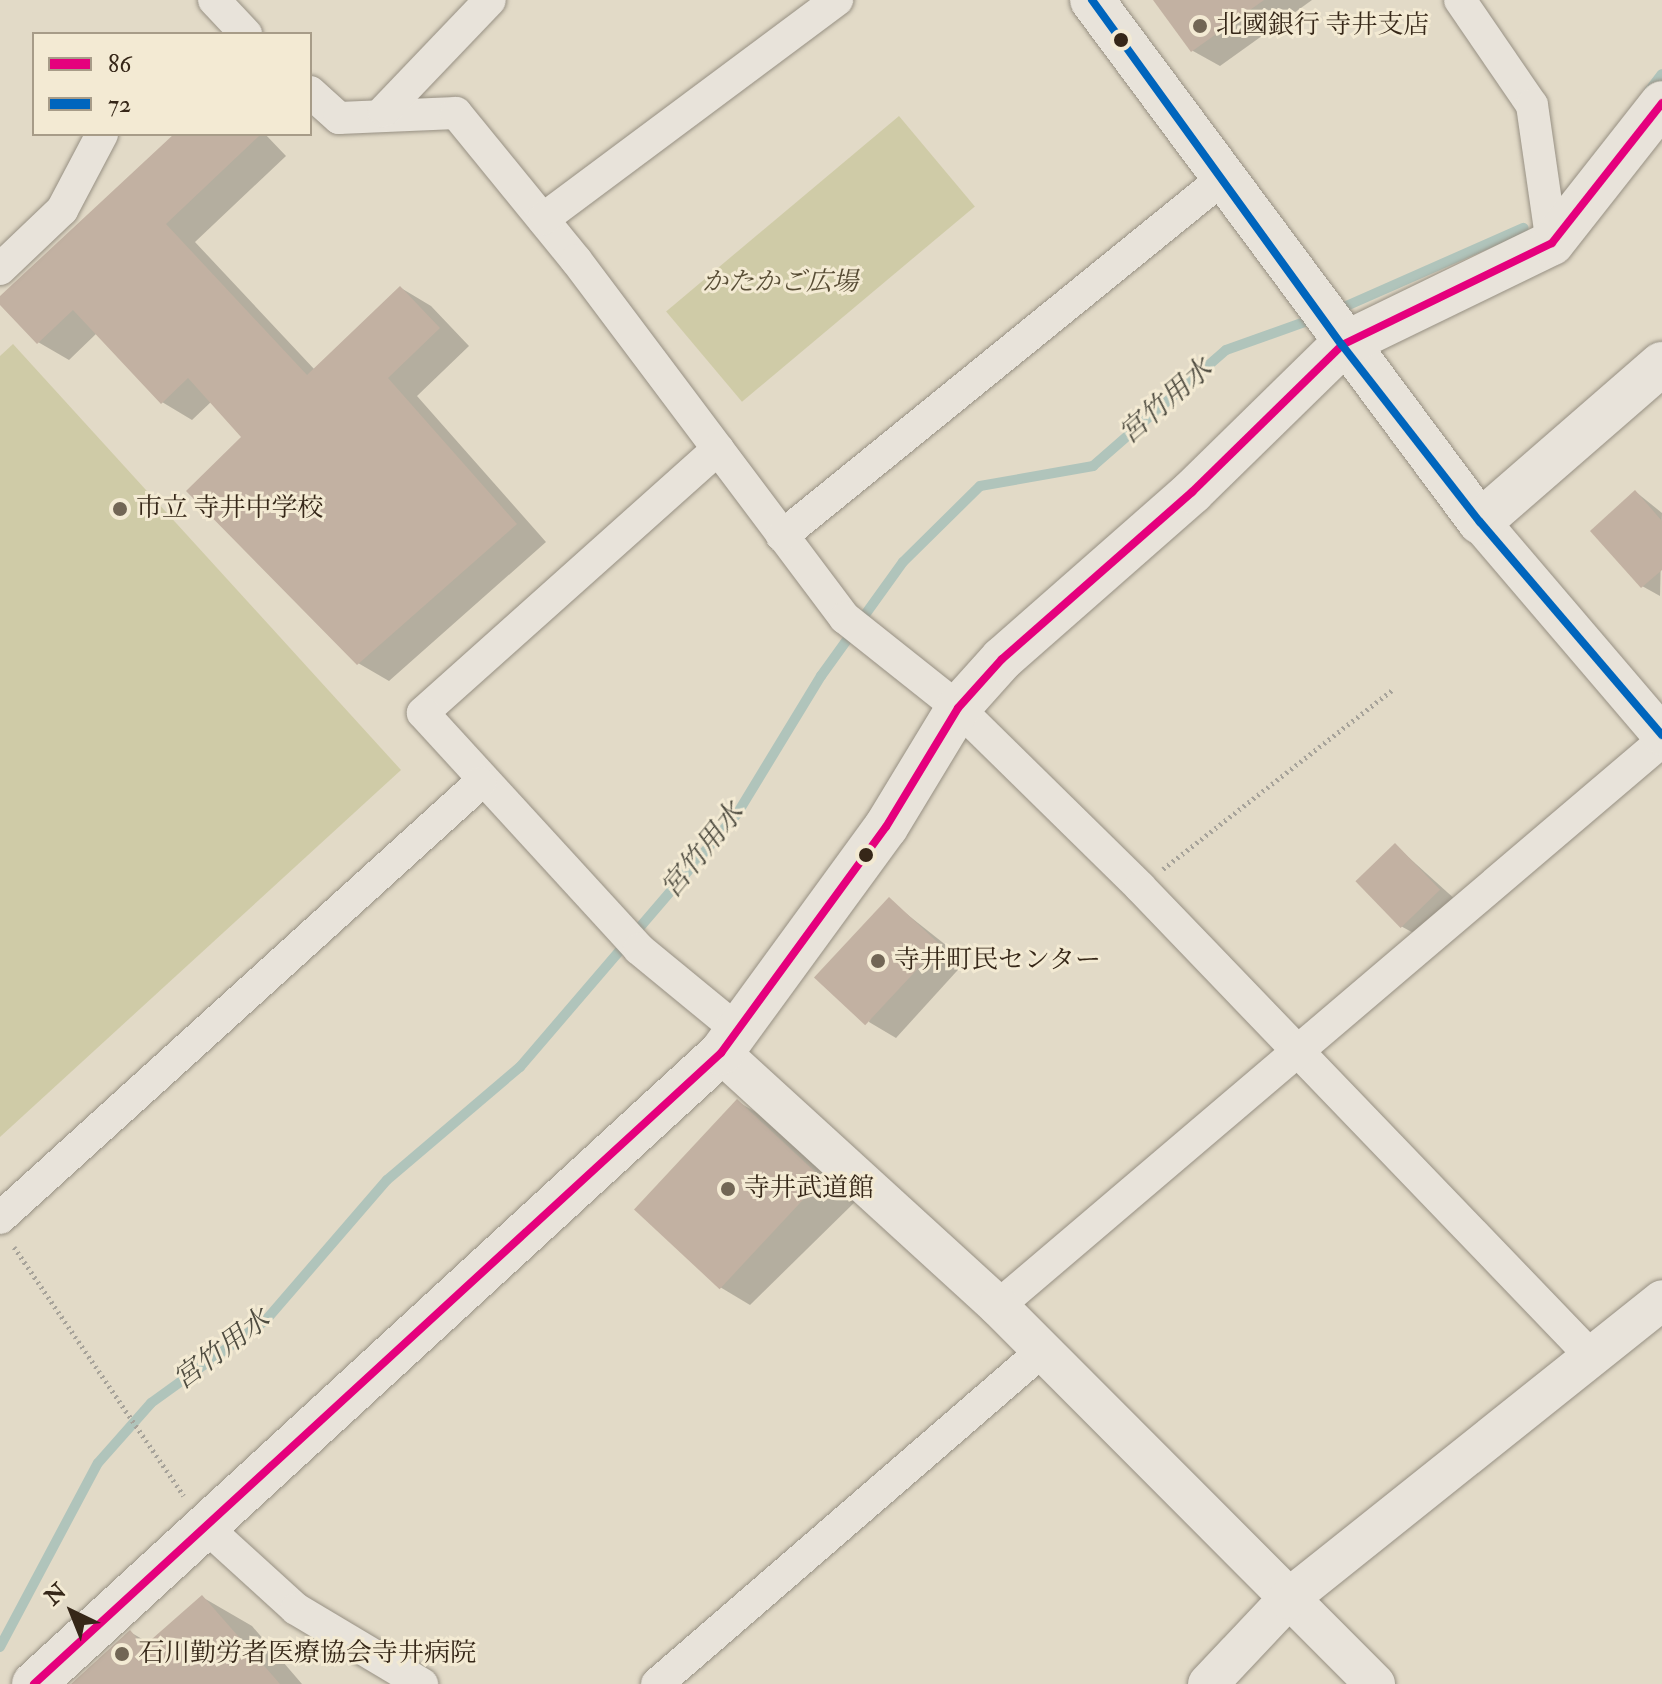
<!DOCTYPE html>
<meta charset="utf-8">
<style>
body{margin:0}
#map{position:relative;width:1662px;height:1684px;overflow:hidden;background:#e2dac7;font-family:"IM FELL Double Pica","Noto Serif JP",serif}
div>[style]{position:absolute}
.green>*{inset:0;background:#cfcba7;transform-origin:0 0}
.shadow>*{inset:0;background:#0003}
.stream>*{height:10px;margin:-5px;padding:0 5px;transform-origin:5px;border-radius:5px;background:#b0c4bb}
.building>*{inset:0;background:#c2b1a2;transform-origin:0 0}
.path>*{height:5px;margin-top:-2.5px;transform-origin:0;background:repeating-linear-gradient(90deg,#a7a39a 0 2px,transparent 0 6px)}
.roads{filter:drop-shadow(0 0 2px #979083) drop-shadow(0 0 2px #979083)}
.minor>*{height:32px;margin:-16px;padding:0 16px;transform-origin:16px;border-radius:16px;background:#e8e3da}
.tertiary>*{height:40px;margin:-20px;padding:0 20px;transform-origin:20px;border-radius:20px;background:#e8e3da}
.secondary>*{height:44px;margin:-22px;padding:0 22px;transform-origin:22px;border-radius:22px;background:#e8e3da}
.bus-1>*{height:8px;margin:-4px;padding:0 4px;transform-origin:4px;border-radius:4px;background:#e5007d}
.bus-2>*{height:8px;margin:-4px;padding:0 4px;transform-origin:4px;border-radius:4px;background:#0065bd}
.dots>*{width:22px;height:22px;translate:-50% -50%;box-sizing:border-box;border:4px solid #f3ead3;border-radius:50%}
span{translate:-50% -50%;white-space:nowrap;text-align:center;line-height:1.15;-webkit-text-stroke:6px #f3ead3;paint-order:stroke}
.poi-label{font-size:26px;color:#362718}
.left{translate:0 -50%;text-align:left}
.park-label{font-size:26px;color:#584d35;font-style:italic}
.water-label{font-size:28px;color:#4f4c40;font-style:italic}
.legend{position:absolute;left:32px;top:32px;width:280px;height:104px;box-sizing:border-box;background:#f3ead3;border:2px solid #a79c88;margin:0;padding:10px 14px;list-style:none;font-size:24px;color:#362718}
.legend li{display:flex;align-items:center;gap:16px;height:40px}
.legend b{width:40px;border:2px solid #a79c88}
.north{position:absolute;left:32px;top:1572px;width:80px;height:80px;-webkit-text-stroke:6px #f3ead3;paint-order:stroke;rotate:317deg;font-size:22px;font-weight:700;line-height:32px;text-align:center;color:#362718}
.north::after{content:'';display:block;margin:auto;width:28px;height:36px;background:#362718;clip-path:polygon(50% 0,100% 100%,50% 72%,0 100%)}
</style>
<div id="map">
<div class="green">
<div style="left:899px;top:116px;width:118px;height:304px;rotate:50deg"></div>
<div style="clip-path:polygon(13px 344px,401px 770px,0 1137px,0 356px)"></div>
</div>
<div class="shadow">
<div style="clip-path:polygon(1156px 0,1312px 0,1220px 66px,1193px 51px)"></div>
<div style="clip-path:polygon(177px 134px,265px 134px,286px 156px,195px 242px,315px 370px,401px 288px,431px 306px,469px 346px,417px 396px,546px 542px,389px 681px,358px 663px,244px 437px,212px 401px,192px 420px,162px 402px,97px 333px,69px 360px,38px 342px,0 303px)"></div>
<div style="clip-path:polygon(1636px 492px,1662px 513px,1660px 596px,1642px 586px)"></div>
<div style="clip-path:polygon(1396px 846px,1457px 901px,1417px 935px,1399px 925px)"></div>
<div style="clip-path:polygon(889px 900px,966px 961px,896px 1038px,869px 1022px)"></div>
<div style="clip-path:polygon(738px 1102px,773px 1122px,858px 1199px,750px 1305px,715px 1284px)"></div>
<div style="clip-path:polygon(202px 1597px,252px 1626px,302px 1684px,74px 1684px,130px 1632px,149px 1643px)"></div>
</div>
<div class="stream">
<div style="left:1649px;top:91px;width:21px;rotate:-53deg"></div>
<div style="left:1335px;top:311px;width:206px;rotate:-23.8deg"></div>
<div style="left:0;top:1647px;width:208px;rotate:-62deg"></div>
<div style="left:98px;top:1463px;width:80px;rotate:-48.5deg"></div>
<div style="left:151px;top:1403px;width:142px;rotate:-35.8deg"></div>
<div style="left:266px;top:1320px;width:185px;rotate:-49.2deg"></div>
<div style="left:387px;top:1180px;width:175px;rotate:-40.4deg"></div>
<div style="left:520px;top:1067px;width:333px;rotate:-49.4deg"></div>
<div style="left:737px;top:814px;width:162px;rotate:-58.7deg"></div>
<div style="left:821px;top:676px;width:140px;rotate:-54.3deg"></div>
<div style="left:903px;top:562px;width:108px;rotate:-44.6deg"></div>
<div style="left:980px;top:486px;width:115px;rotate:-10deg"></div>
<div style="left:1093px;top:466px;width:176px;rotate:-41.1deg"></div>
<div style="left:1226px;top:350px;width:96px;rotate:-19.6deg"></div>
</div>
<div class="building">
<div style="clip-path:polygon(1153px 0,1264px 0,1191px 52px)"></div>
<div style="clip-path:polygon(174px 134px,261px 134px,166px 224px,307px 375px,400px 286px,440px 328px,388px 378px,517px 524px,357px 665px,186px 491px,241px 437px,188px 378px,161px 404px,73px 310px,37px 344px,0 305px,0 296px)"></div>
<div style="clip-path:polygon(1635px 490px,1662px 521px,1662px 570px,1641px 588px,1590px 531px)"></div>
<div style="left:1395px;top:843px;width:65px;height:55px;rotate:46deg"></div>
<div style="left:889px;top:897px;width:70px;height:110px;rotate:43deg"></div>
<div style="left:737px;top:1099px;width:117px;height:151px;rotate:43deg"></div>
<div style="clip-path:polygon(202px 1595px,280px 1684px,71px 1684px,130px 1630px,144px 1646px)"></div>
</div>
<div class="path">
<div style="left:1163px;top:869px;width:292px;rotate:-38deg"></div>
<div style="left:14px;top:1247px;width:301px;rotate:55.7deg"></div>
</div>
<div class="roads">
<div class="minor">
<div style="left:214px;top:0;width:47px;rotate:46.7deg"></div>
<div style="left:1460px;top:0;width:127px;rotate:55.6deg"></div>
<div style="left:1532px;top:105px;width:139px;rotate:81.8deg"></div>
<div style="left:310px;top:92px;width:39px;rotate:42deg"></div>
<div style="left:339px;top:118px;width:117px;rotate:-2.4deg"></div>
<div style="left:456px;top:113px;width:190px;rotate:50.8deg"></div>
<div style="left:576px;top:260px;width:448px;rotate:53.1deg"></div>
<div style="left:845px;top:618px;width:144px;rotate:38.5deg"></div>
<div style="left:958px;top:708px;width:255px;rotate:44.5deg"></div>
<div style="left:1140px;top:887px;width:649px;rotate:46.12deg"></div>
<div style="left:384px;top:111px;width:153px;rotate:-46.3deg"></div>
<div style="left:543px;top:219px;width:367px;rotate:-36.7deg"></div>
<div style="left:0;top:269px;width:86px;rotate:-43.6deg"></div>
<div style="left:62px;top:210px;width:86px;rotate:-62.2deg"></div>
<div style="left:718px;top:449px;width:396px;rotate:138.2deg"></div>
<div style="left:423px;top:713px;width:320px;rotate:47.5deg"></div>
<div style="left:639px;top:949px;width:129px;rotate:39.4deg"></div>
<div style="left:782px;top:536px;width:567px;rotate:-39.05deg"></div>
<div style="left:0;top:1218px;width:648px;rotate:-42.18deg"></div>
<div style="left:998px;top:1306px;width:872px;rotate:-40.39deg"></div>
<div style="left:207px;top:1528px;width:120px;rotate:42.3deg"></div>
<div style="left:296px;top:1609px;width:147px;rotate:30.8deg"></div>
<div style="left:657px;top:1684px;width:508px;rotate:-40.85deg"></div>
</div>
<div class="tertiary">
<div style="left:1480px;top:522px;width:280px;rotate:49.5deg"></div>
<div style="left:721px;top:1053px;width:375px;rotate:42.4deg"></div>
<div style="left:998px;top:1306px;width:534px;rotate:45.08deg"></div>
<div style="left:1208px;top:1684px;width:117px;rotate:-46.7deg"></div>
<div style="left:1288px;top:1599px;width:479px;rotate:-38.6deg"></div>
</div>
<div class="secondary">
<div style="left:1092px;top:0;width:650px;rotate:53.38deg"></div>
<div style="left:1480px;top:522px;width:241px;rotate:-41deg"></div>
<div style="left:34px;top:1684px;width:933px;rotate:-42.57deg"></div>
<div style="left:721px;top:1053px;width:280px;rotate:-53.9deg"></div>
<div style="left:886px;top:827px;width:139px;rotate:-58.8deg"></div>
<div style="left:958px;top:708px;width:66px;rotate:-48.1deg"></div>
<div style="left:1002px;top:659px;width:253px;rotate:-41.3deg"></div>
<div style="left:1192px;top:492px;width:210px;rotate:-44.4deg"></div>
<div style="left:1342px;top:345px;width:233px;rotate:-25.9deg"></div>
<div style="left:1552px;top:243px;width:178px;rotate:-51.8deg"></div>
</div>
</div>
<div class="bus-1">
<div style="left:34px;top:1684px;width:933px;rotate:-42.57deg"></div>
<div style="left:721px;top:1053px;width:280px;rotate:-53.9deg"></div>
<div style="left:886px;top:827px;width:139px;rotate:-58.8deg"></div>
<div style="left:958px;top:708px;width:66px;rotate:-48.1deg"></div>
<div style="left:1002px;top:659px;width:253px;rotate:-41.3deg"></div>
<div style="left:1192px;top:492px;width:210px;rotate:-44.4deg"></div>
<div style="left:1342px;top:345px;width:233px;rotate:-25.9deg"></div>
<div style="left:1552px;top:243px;width:178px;rotate:-51.8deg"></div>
</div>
<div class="bus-2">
<div style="left:1092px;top:0;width:426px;rotate:54.1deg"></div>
<div style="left:1342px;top:345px;width:224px;rotate:52.1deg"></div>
<div style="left:1480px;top:522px;width:280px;rotate:49.5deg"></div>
</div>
<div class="dots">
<div style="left:1200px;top:26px;background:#726655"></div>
<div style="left:1121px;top:40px;background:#362718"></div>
<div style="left:120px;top:509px;background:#726655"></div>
<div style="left:866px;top:855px;background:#362718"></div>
<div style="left:878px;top:961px;background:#726655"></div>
<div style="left:728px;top:1189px;background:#726655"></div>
<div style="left:122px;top:1654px;background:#726655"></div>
</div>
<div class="poi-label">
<span class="left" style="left:1216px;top:26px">北國銀行 寺井支店</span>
<span class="left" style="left:136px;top:509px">市立 寺井中学校</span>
<span class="left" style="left:894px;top:961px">寺井町民センター</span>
<span class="left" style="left:744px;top:1189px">寺井武道館</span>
<span class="left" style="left:138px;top:1654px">石川勤労者医療協会寺井病院</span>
</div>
<div class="park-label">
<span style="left:780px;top:283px">かたかご広場</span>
</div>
<div class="water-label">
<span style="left:1166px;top:402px;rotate:-41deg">宮竹用水</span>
<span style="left:703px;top:851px;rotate:-51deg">宮竹用水</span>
<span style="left:222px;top:1350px;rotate:-37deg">宮竹用水</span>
</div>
<ul class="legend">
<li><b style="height:10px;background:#e5007d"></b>86</li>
<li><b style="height:10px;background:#0065bd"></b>72</li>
</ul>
<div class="north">N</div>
</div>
